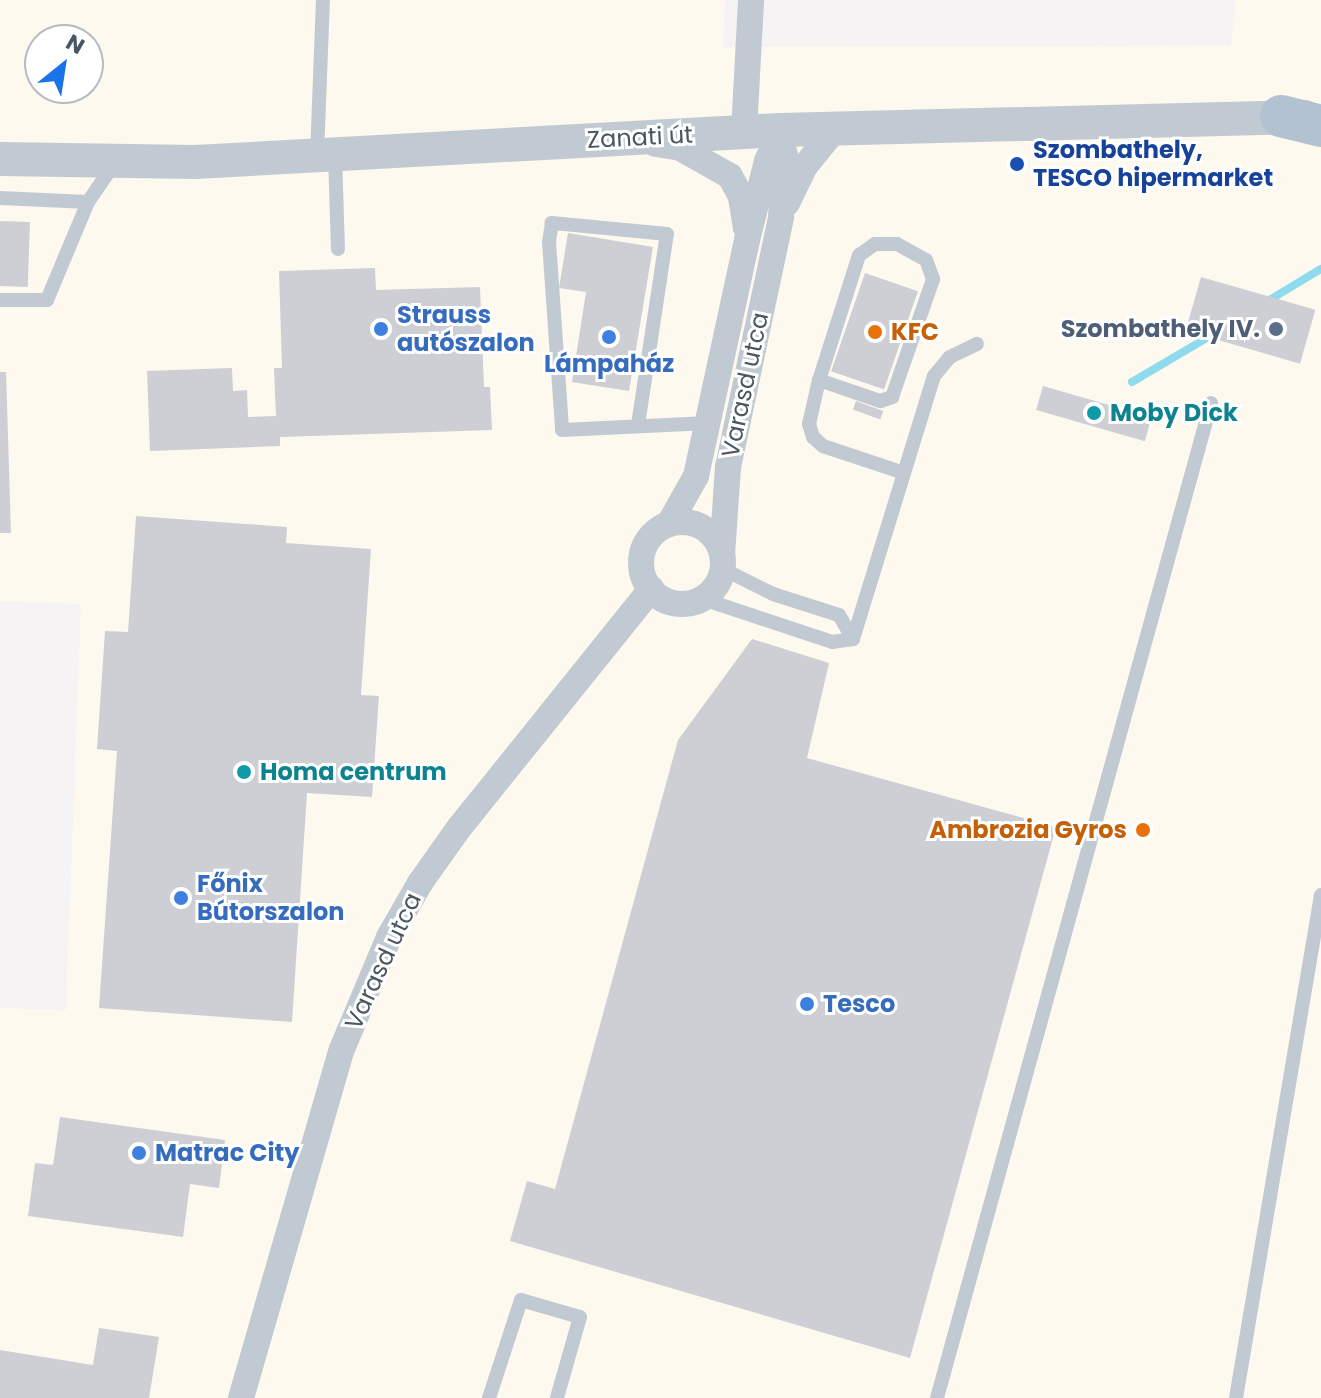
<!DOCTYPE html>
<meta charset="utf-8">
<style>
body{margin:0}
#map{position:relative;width:1321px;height:1398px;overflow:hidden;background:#f5f3f3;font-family:Poppins,sans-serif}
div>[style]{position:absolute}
.commercial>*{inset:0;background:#fdf9ef}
.stream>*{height:8px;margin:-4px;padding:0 4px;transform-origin:4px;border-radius:4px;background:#90daee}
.building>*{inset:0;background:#cdcfd5;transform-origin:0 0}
.service>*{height:14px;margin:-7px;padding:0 7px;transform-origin:7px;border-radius:7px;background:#c1cad2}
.minor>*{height:26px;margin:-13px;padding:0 13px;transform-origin:13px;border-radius:13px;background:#c1cad2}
.minor>.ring{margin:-13px;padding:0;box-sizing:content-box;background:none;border:26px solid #c1cad2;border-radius:50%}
.tertiary>*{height:34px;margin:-17px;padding:0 17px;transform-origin:17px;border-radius:17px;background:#c1cad2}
.primary>*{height:42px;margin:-21px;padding:0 21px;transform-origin:21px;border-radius:21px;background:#b3c2d1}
.dots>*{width:22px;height:22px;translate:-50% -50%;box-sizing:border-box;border:4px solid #fff;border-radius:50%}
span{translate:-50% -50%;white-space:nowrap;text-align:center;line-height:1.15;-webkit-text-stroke:6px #fff;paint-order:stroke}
.street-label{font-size:24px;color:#4a5661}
.transit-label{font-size:24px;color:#164399;font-weight:700}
.left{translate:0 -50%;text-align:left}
.shop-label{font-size:24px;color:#366cbe;font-weight:700}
.service-label{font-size:24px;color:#4e5e75;font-weight:700}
.right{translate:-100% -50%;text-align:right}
.food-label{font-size:24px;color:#c56008;font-weight:700}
.culture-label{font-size:24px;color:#0d838f;font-weight:700}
.north{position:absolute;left:24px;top:24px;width:80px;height:80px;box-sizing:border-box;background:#fff;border:2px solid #b7bbc0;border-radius:50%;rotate:30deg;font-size:22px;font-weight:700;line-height:32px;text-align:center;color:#4a5661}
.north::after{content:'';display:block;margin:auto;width:28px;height:36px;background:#1a73e8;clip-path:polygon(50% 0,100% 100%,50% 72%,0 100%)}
</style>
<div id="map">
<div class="commercial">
<div style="clip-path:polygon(evenodd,0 0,725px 0,723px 47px,1231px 46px,1235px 0,1321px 0,1321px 1398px,0 1398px,0 1008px,66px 1010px,81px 604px,0 601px,0 0,40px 40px,88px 40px,88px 88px,40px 88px,40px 40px)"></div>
</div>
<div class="stream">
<div style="left:1266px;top:302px;width:64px;rotate:-31deg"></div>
<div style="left:1132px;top:382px;width:85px;rotate:-30.5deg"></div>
</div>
<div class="building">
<div style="left:0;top:221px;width:30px;height:65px;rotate:2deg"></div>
<div style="clip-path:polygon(568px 233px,653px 247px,629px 391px,572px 382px,586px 292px,559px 288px)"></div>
<div style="clip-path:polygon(375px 268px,376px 290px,480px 287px,484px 387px,490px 387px,492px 430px,280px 437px,280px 446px,150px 451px,147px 371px,232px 368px,233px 391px,247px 390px,248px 417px,276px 416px,274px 368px,282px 368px,279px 271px)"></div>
<div style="left:865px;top:273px;width:56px;height:104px;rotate:19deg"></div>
<div style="left:1201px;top:277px;width:119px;height:56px;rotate:16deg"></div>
<div style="clip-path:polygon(0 372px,6px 372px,11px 533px,0 533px)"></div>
<div style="left:1043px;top:386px;width:113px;height:25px;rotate:16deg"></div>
<div style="left:856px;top:401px;width:29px;height:9px;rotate:20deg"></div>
<div style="clip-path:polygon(136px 516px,287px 527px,286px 543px,371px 549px,361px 695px,379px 696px,372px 797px,307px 793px,292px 1022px,99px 1008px,117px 751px,97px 749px,105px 631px,128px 632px)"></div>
<div style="clip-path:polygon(752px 639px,829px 663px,807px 758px,1056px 827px,910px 1358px,510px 1241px,527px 1181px,555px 1189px,678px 740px)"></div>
<div style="clip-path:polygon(60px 1117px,225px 1140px,219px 1188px,190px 1184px,183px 1237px,28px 1216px,35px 1163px,53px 1165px)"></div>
<div style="clip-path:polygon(99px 1328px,159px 1337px,149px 1398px,0 1398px,0 1350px,93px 1365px)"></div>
</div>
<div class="service">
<div style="left:317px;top:155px;width:155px;rotate:-87.8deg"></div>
<div style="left:335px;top:155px;width:94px;rotate:88.2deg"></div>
<div style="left:0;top:198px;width:88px;rotate:2.6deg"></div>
<div style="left:0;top:300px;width:47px"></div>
<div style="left:47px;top:300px;width:106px;rotate:-67.3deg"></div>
<div style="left:88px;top:202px;width:46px;rotate:-55.6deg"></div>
<div style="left:819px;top:380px;width:65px;rotate:19deg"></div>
<div style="left:880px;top:401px;width:13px;rotate:-18deg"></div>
<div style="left:892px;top:397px;width:125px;rotate:-70.8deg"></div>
<div style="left:933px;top:279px;width:20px;rotate:-110deg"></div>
<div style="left:926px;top:260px;width:33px;rotate:-151deg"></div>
<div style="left:897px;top:244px;width:22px;rotate:180deg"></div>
<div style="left:875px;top:244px;width:19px;rotate:145deg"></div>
<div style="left:859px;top:255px;width:131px;rotate:107.7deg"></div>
<div style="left:819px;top:380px;width:45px;rotate:102.8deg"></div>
<div style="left:809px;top:424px;width:14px;rotate:73deg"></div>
<div style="left:813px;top:437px;width:13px;rotate:42deg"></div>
<div style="left:823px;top:446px;width:85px;rotate:18.4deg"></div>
<div style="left:638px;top:425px;width:193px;rotate:-81.4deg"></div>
<div style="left:667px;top:234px;width:116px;rotate:-174.5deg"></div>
<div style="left:552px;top:223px;width:19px;rotate:99deg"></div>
<div style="left:549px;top:242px;width:188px;rotate:86deg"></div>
<div style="left:562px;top:430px;width:147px;rotate:-2.7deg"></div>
<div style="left:723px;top:569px;width:56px;rotate:26.6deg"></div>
<div style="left:773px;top:594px;width:69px;rotate:17.7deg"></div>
<div style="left:839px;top:615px;width:28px;rotate:60deg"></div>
<div style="left:703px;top:599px;width:136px;rotate:18.4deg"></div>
<div style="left:832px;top:642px;width:21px;rotate:-8deg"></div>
<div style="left:853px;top:639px;width:275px;rotate:-72.9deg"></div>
<div style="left:934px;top:376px;width:25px;rotate:-50deg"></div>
<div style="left:950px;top:357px;width:30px;rotate:-26deg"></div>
<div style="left:489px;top:1398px;width:103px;rotate:-71.9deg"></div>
<div style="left:521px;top:1300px;width:61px;rotate:16.1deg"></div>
<div style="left:580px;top:1317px;width:84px;rotate:105.9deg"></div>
<div style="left:937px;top:1398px;width:1032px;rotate:-74.6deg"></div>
<div style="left:1236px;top:1398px;width:510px;rotate:-80.41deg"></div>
</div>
<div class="minor">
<div style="left:744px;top:131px;width:131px;rotate:-86.9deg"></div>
<div style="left:656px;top:144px;width:24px;rotate:9deg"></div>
<div style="left:680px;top:148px;width:57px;rotate:29.2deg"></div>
<div style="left:730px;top:176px;width:24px;rotate:62deg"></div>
<div style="left:741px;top:197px;width:31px;rotate:81deg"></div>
<div style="left:787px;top:203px;width:41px;rotate:-64.1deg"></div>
<div style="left:805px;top:166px;width:49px;rotate:-50.8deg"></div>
<div class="ring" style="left:641px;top:522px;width:56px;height:56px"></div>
<div style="left:669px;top:524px;width:55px;rotate:-60.6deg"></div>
<div style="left:696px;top:476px;width:241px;rotate:-77.8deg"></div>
<div style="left:747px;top:240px;width:81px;rotate:-75.8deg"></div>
<div style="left:767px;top:161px;width:26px;rotate:-65deg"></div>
<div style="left:722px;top:555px;width:88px;rotate:-86.1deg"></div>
<div style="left:728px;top:467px;width:256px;rotate:-78deg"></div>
<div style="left:781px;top:217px;width:61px;rotate:-86.2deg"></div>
<div style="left:785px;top:156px;width:26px;rotate:-101deg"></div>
<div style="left:241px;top:1398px;width:363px;rotate:-73.9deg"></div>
<div style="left:342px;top:1049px;width:121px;rotate:-67.2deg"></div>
<div style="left:389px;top:937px;width:62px;rotate:-60.1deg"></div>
<div style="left:420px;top:883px;width:67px;rotate:-54.7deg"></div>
<div style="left:459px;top:828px;width:307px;rotate:-51.2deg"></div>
</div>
<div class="tertiary">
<div style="left:0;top:159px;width:195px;rotate:0.9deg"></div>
<div style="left:195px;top:162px;width:586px;rotate:-3.13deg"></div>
<div style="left:780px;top:130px;width:525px;rotate:-1.42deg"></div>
</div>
<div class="primary">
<div style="left:1281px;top:116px;width:41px;rotate:14deg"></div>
</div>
<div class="dots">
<div style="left:1017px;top:164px;background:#1a4fb4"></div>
<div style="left:381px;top:329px;background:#3f7fe0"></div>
<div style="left:1276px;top:329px;background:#5c6f8a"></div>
<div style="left:875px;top:332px;background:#e8710a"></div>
<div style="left:609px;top:337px;background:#3f7fe0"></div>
<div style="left:1094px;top:413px;background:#0f9aa8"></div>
<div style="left:244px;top:772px;background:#0f9aa8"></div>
<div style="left:1143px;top:830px;background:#e8710a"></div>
<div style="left:181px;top:898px;background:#3f7fe0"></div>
<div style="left:807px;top:1004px;background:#3f7fe0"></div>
<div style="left:139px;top:1153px;background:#3f7fe0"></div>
</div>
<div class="street-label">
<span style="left:640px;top:137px;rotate:-3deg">Zanati út</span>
<span style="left:745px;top:385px;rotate:-78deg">Varasd utca</span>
<span style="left:383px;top:961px;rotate:-65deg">Varasd utca</span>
</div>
<div class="transit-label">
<span class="left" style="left:1033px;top:164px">Szombathely,<br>TESCO hipermarket</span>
</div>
<div class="shop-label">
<span class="left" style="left:397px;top:329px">Strauss<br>autószalon</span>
<span style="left:609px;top:364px">Lámpaház</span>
<span class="left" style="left:197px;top:898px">Főnix<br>Bútorszalon</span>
<span class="left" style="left:823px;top:1004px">Tesco</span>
<span class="left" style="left:155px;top:1153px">Matrac City</span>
</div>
<div class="service-label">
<span class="right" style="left:1260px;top:329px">Szombathely IV.</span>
</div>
<div class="food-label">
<span class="left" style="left:891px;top:332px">KFC</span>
<span class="right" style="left:1127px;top:830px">Ambrozia Gyros</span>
</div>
<div class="culture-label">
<span class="left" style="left:1110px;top:413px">Moby Dick</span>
<span class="left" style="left:260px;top:772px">Homa centrum</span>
</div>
<div class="north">N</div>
</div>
